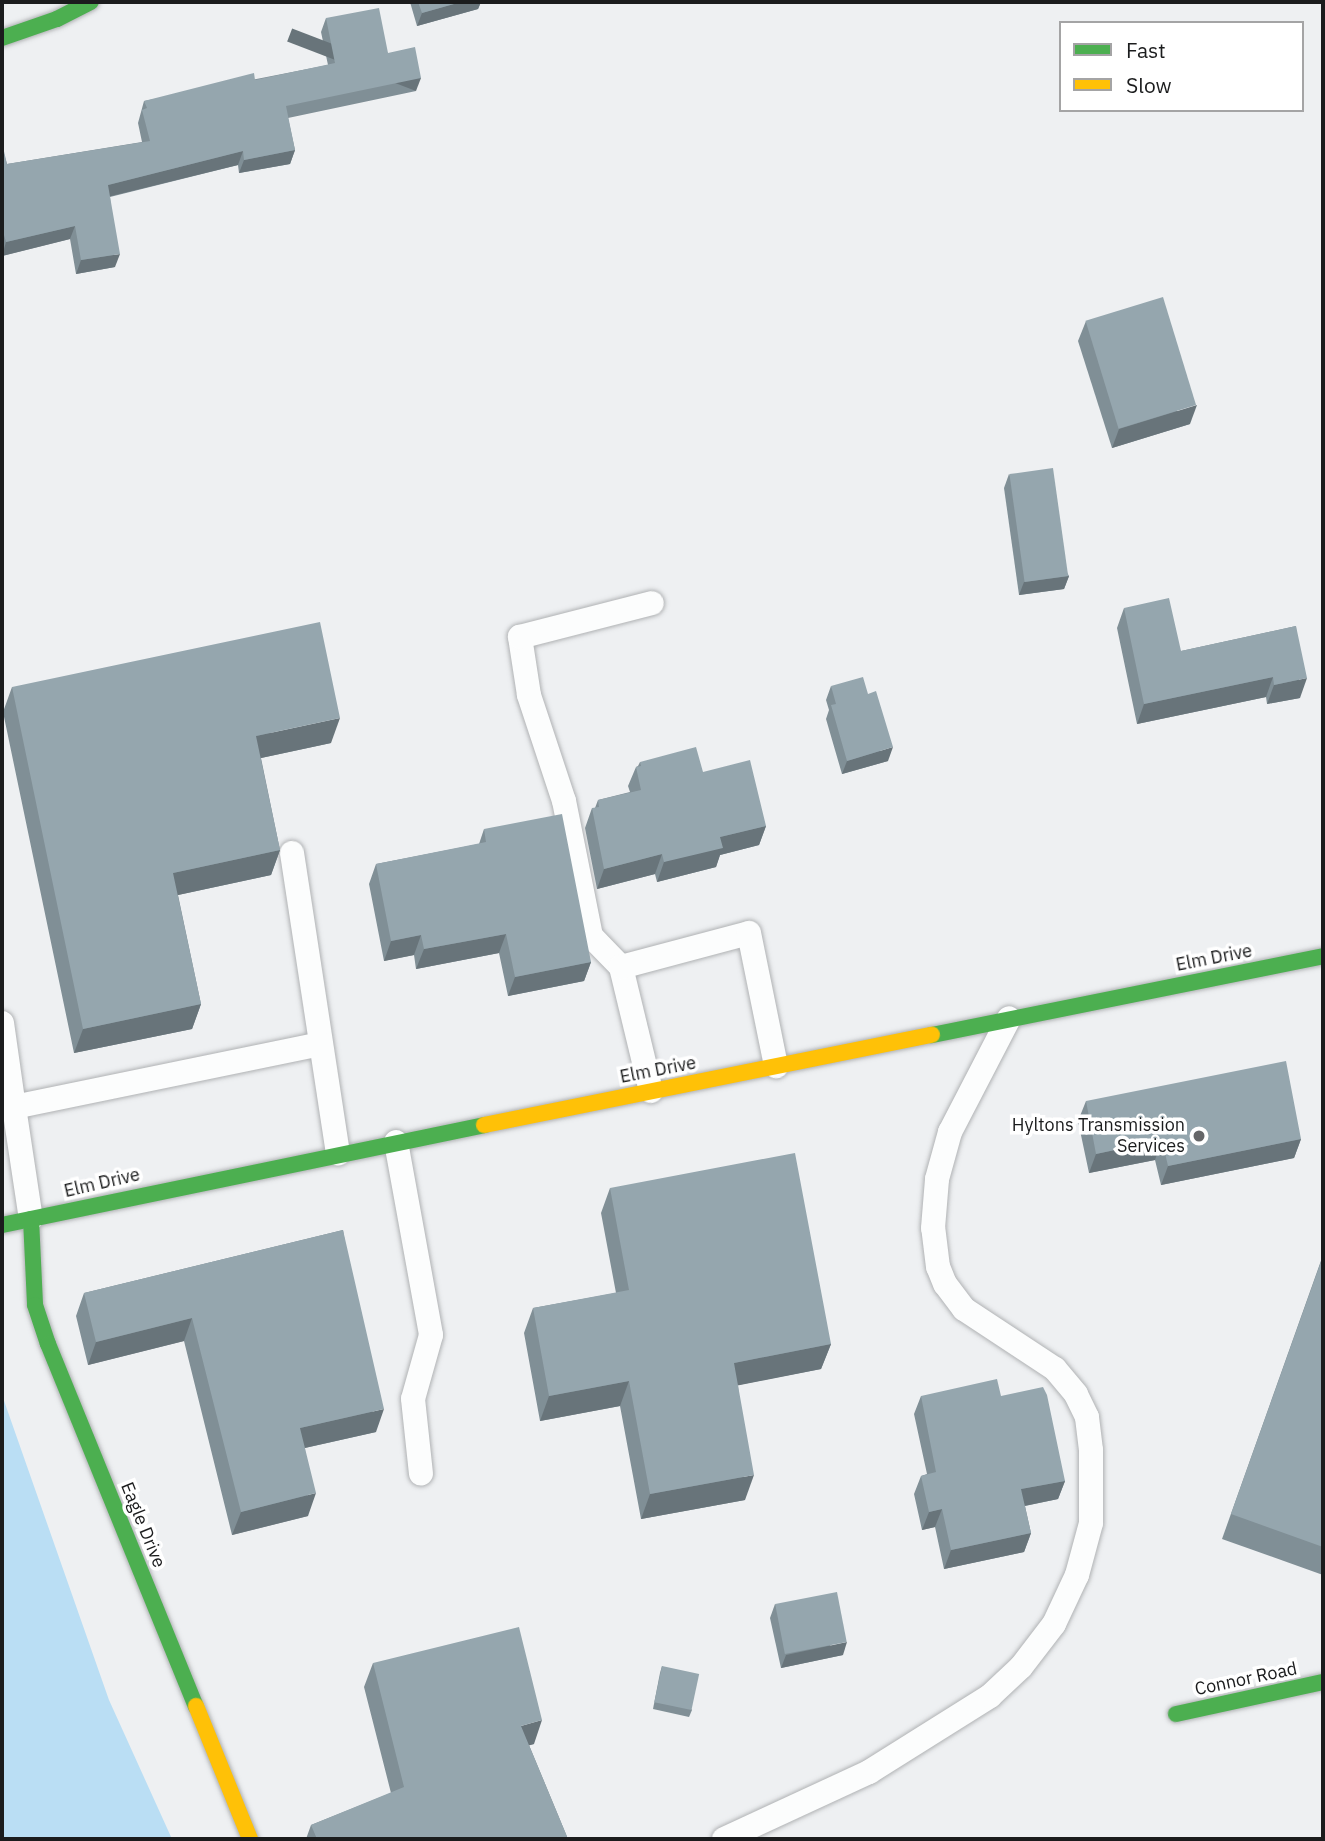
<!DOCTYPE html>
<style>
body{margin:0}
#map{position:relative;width:1325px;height:1841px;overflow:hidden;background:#eef0f2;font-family:"IBM Plex Sans",sans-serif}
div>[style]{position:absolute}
.green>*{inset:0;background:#badef4}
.roads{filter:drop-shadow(0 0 2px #b0b2b4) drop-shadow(0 0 2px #b0b2b4)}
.lane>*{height:24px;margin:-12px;padding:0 12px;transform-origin:12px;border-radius:12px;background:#fcfdfd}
.fast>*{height:16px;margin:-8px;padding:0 8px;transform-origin:8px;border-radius:8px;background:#4caf50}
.slow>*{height:16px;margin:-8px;padding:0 8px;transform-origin:8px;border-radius:8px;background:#ffc107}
.wall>*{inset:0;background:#808f96}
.shaded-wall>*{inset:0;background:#68747a;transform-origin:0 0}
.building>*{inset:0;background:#95a6ae;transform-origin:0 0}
.dots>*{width:19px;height:19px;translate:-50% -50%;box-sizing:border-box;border:4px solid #fff;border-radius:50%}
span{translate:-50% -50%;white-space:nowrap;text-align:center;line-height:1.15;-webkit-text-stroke:7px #fff;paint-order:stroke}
.street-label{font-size:18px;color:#1b1c1d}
.poi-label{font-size:18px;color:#1b1c1d}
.right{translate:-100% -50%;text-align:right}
.frame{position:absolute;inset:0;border:4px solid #1b1c1d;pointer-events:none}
.legend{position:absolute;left:1059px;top:21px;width:245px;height:91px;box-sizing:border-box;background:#fff;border:2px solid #a4a4a5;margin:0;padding:9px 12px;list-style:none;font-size:21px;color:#1b1c1d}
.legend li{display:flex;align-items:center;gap:14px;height:35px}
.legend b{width:35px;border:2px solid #a4a4a5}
</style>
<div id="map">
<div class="green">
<div style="clip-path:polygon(2px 1395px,109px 1700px,172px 1839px,2px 1839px)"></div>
</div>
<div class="roads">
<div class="lane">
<div style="left:292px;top:853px;width:304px;rotate:81.3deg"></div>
<div style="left:621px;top:967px;width:43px;rotate:-134.1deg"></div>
<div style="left:591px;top:936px;width:138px;rotate:-101.3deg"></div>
<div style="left:564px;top:801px;width:112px;rotate:-108.3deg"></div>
<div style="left:529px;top:695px;width:59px;rotate:-98.8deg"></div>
<div style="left:520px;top:637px;width:136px;rotate:-14.4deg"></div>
<div style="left:2px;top:1023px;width:85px;rotate:81.9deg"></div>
<div style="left:14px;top:1107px;width:313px;rotate:-11.6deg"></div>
<div style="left:651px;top:1091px;width:128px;rotate:-103.6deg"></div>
<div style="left:621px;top:967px;width:132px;rotate:-14.9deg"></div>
<div style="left:749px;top:933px;width:136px;rotate:78.5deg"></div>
<div style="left:14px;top:1107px;width:113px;rotate:81.4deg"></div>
<div style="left:396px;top:1142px;width:196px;rotate:79.7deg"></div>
<div style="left:431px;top:1335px;width:66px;rotate:105.7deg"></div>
<div style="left:413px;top:1399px;width:75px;rotate:83.9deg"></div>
<div style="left:724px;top:1839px;width:160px;rotate:-24.8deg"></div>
<div style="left:869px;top:1772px;width:143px;rotate:-32.1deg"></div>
<div style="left:990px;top:1696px;width:42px;rotate:-43.1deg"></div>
<div style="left:1021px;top:1667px;width:54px;rotate:-52.5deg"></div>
<div style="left:1054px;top:1624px;width:54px;rotate:-64.9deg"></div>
<div style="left:1077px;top:1575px;width:54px;rotate:-74.9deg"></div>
<div style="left:1091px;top:1523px;width:73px;rotate:-90deg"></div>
<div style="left:1091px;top:1450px;width:33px;rotate:-97deg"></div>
<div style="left:1087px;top:1417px;width:25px;rotate:-116deg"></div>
<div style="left:1076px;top:1394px;width:33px;rotate:-130deg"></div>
<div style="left:1055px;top:1369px;width:109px;rotate:-146.6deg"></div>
<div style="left:964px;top:1309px;width:31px;rotate:-127deg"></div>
<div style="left:945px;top:1284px;width:18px;rotate:-112deg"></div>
<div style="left:938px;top:1267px;width:39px;rotate:-97deg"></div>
<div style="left:933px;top:1228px;width:49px;rotate:-85.3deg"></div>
<div style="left:937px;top:1179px;width:49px;rotate:-74.5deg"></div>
<div style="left:950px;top:1132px;width:128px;rotate:-62.6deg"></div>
</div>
<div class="fast">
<div style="left:2px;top:38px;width:58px;rotate:-19.1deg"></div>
<div style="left:57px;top:19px;width:38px;rotate:-27deg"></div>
<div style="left:932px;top:1035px;width:399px;rotate:-11.4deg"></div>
<div style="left:31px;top:1219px;width:86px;rotate:87.3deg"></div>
<div style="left:35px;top:1305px;width:41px;rotate:71.6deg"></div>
<div style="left:48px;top:1344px;width:391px;rotate:67.8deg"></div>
<div style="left:2px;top:1225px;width:492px;rotate:-11.7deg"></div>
<div style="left:1176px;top:1714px;width:150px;rotate:-12.3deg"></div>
</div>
<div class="slow">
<div style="left:484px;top:1125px;width:457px;rotate:-11.4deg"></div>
<div style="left:196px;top:1706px;width:144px;rotate:67.9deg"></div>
</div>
</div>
<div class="wall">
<div style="clip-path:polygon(410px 2px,481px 2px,478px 9px,417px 26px)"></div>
<div style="clip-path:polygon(326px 18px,388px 53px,416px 91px,288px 118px,295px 150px,290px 164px,239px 173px,238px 165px,110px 197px,115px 267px,76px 274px,70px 239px,2px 256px,2px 147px,7px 164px,142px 142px,138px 123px,144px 101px,328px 65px,321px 32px)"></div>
<div style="clip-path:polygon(1086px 321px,1190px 424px,1112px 448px,1078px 341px)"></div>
<div style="clip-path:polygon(1009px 474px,1069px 576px,1064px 589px,1019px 595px,1004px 488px)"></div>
<div style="clip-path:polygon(1124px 608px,1181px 651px,1296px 626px,1300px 698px,1267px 704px,1266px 697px,1137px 724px,1117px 628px)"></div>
<div style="clip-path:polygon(831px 686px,888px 761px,842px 774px,826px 719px,829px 710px,826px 700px)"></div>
<div style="clip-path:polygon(12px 687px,331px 743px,261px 758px,280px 850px,271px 875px,178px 895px,201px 1004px,192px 1029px,74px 1053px,3px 712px)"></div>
<div style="clip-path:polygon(640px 762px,703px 772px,766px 826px,759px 845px,720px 855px,716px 867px,657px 882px,655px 874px,597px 889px,585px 828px,592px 808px,595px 808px,598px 800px,630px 792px,628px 786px,636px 767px,638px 766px)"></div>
<div style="clip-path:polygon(484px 829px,591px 962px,584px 981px,508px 996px,499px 953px,416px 969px,414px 955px,384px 961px,369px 884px,376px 864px,479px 844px)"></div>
<div style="clip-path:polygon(1086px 1101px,1301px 1139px,1294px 1158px,1161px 1185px,1155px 1160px,1089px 1173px,1078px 1121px)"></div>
<div style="clip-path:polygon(610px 1188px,831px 1344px,821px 1369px,738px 1385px,745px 1500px,641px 1519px,620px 1406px,540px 1421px,524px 1333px,533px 1308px,616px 1293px,601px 1213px)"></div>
<div style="clip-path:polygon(343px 1230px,376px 1432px,305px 1448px,308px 1516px,232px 1535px,184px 1341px,88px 1365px,76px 1316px,84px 1293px)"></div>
<div style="clip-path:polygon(1323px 1255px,1323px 1575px,1222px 1539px)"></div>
<div style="clip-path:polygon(921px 1396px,1001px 1396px,1065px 1481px,1058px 1499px,1025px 1506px,1031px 1533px,1024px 1552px,944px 1569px,935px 1527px,922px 1530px,914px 1494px,921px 1476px,927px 1474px,914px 1414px)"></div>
<div style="clip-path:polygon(775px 1604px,843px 1655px,781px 1668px,770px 1618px)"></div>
<div style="clip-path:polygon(373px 1663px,534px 1744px,529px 1745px,568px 1839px,306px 1839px,311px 1825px,391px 1793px,364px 1687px)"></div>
<div style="clip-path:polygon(662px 1666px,692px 1710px,689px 1717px,653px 1709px,660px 1673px)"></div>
</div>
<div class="shaded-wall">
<div style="clip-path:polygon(461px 2px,481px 2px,478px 9px,417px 26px,422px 13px)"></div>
<div style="left:421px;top:78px;width:14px;height:138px;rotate:111deg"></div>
<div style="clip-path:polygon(295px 150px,290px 164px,239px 173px,244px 160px)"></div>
<div style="clip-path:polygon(243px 151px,238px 165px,103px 198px,108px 185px)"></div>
<div style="clip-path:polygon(75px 226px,70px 239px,2px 256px,6px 242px)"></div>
<div style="clip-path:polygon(120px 254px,115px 267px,76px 274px,81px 260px)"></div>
<div style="clip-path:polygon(1197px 405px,1190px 424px,1112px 448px,1119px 429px)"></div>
<div style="clip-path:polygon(1069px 576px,1064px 589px,1019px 595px,1024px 582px)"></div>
<div style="clip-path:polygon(1273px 677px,1266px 697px,1137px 724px,1144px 704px)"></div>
<div style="clip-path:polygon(1307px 678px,1300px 698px,1267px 704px,1274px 685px)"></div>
<div style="clip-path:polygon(340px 718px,331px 743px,247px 761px,256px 736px)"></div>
<div style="clip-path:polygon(893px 747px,888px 761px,842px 774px,847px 761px)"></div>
<div style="clip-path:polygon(766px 826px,759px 845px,720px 855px,716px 867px,657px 882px,664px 862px,720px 837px)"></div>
<div style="clip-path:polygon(280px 850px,271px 875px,164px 898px,173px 873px)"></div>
<div style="clip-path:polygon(662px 854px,655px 874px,597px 889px,604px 869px)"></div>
<div style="clip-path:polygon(506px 934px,499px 953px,416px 969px,424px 949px)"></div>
<div style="clip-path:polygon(421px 935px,414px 955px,384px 961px,391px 941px)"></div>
<div style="clip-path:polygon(591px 962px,584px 981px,508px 996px,515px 977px)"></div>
<div style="clip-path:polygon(201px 1004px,192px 1029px,74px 1053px,83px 1029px)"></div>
<div style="clip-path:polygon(1301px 1139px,1294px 1158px,1161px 1185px,1168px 1166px)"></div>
<div style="clip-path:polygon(1162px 1140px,1155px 1160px,1089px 1173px,1096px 1154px)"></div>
<div style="clip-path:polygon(192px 1318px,184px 1341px,88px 1365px,96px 1342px)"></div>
<div style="clip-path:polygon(831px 1344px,821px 1369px,725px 1388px,734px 1363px)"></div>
<div style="clip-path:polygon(629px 1381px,620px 1406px,540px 1421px,549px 1396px)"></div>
<div style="clip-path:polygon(384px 1409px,376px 1432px,291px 1451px,300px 1428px)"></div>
<div style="clip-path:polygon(754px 1475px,745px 1500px,641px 1519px,650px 1494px)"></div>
<div style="clip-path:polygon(1065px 1481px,1058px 1499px,1014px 1508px,1021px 1489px)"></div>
<div style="clip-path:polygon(316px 1493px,308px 1516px,232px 1535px,241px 1512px)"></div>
<div style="clip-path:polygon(942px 1509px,935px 1527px,922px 1530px,929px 1512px)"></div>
<div style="clip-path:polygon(1031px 1533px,1024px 1552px,944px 1569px,951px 1550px)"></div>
<div style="clip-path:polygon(847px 1642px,843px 1655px,781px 1668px,786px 1655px)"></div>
<div style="clip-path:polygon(542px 1720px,534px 1744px,513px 1750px,521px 1726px)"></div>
</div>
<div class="building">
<div style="clip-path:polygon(418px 2px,461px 2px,422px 13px)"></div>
<div style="clip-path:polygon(379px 8px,388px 53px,415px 47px,421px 78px,286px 106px,295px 150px,244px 160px,243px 151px,108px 185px,120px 254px,81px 260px,75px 226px,6px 242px,4px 235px,2px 236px,2px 147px,3px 147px,7px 164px,150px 141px,142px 110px,147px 108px,144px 101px,254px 73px,255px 80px,335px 63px,326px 18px)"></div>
<div style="left:1163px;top:297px;width:113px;height:81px;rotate:73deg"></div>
<div style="left:1053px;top:468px;width:109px;height:44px;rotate:82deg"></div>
<div style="clip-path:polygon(1169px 598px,1181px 651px,1296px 626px,1307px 678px,1274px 685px,1273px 677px,1144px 704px,1124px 608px)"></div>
<div style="clip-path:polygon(320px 622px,340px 718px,256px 736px,280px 850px,173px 873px,201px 1004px,83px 1029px,12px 687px)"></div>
<div style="clip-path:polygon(863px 677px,868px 694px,876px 691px,893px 747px,847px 761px,831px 705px,836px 704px,831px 686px)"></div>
<div style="clip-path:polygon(696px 747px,703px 772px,750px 760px,766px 826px,720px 837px,723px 848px,664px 862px,662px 854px,604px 869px,592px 808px,599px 807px,598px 800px,641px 790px,636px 767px,641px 766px,640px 762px)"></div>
<div style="clip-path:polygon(562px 814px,591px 962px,515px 977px,506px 934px,424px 949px,421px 935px,391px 941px,376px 864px,486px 842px,484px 829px)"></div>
<div style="clip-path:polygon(1286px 1061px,1301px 1139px,1168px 1166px,1162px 1140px,1096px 1154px,1086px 1101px)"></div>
<div style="clip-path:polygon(795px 1153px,831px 1344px,734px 1363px,754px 1475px,650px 1494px,629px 1381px,549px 1396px,533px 1308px,629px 1290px,610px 1188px)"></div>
<div style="clip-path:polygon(343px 1230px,384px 1409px,300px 1428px,316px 1493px,241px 1512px,192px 1318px,96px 1342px,84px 1293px)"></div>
<div style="clip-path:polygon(1323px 1256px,1323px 1547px,1231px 1514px)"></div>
<div style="clip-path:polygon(997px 1379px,1001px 1396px,1043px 1387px,1047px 1395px,1065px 1481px,1021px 1489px,1031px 1533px,951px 1550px,942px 1509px,929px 1512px,921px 1476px,936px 1472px,921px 1396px)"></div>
<div style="left:837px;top:1592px;width:51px;height:63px;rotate:79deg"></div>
<div style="clip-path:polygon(519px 1627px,542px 1720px,521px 1726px,568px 1839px,317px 1839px,311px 1825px,404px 1787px,373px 1663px)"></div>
<div style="left:662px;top:1666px;width:38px;height:37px;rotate:12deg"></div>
</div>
<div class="dots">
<div style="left:1199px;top:1136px;background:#656668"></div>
</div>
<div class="street-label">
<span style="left:1214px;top:958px;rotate:-11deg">Elm Drive</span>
<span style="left:658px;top:1070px;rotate:-11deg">Elm Drive</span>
<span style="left:102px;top:1183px;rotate:-13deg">Elm Drive</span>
<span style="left:143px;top:1525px;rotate:68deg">Eagle Drive</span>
<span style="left:1246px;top:1679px;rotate:-12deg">Connor Road</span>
</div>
<div class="poi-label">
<span class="right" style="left:1185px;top:1136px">Hyltons Transmission<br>Services</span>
</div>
<div class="frame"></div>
<ul class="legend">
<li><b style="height:9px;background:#4caf50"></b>Fast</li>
<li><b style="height:9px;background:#ffc107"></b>Slow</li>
</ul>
</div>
